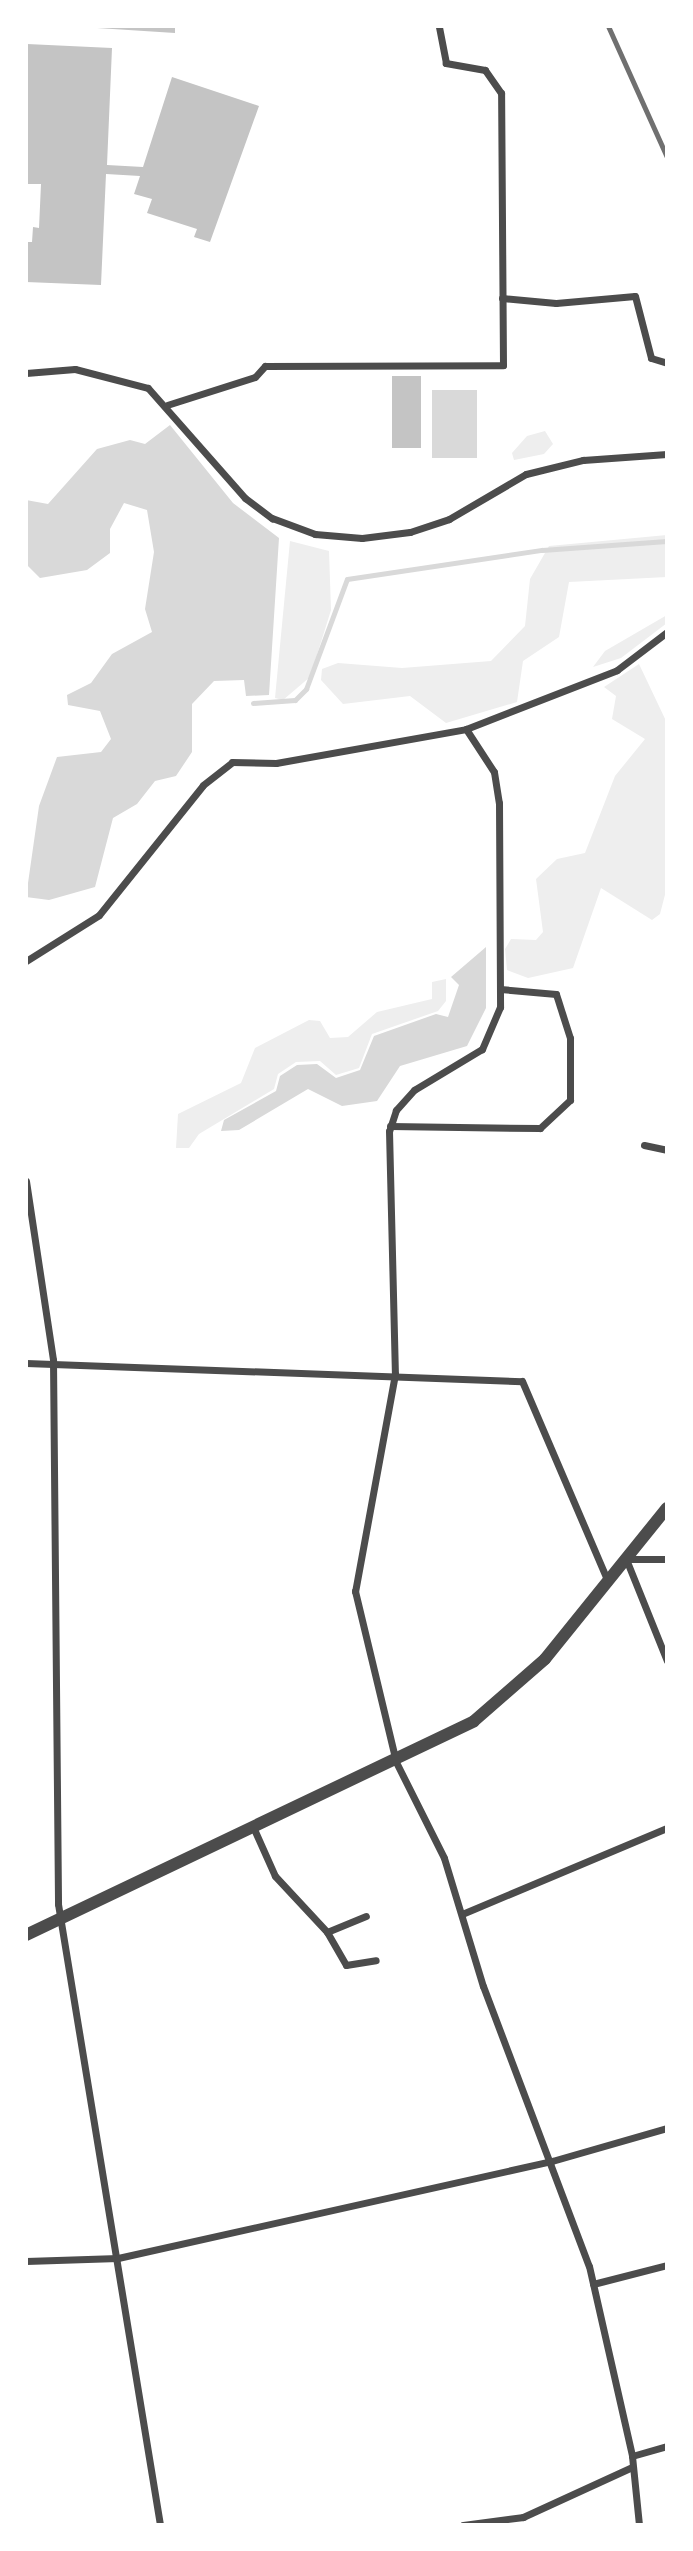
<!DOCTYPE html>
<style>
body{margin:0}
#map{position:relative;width:693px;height:2551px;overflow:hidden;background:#fff;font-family:"Nunito Sans",sans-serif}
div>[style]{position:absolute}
.green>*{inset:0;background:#eee}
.water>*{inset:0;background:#d9d9d9;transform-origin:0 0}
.stream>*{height:5px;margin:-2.5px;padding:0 2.5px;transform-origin:2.5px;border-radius:2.5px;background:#d9d9d9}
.building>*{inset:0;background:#c4c4c4;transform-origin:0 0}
.minor>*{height:7px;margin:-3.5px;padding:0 3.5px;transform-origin:3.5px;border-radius:3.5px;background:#4c4c4c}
.tertiary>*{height:12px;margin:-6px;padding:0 6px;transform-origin:6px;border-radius:6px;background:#4c4c4c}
.rail>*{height:5px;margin:-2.5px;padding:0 2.5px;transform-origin:2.5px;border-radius:2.5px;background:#707070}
span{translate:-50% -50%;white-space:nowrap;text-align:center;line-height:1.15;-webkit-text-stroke:5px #fff;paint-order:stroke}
.frame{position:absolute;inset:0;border:28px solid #fff;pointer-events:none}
</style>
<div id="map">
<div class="green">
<div style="clip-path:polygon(545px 431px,553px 444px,544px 454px,514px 460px,512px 453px,527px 436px)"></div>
<div style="clip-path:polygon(667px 535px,667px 577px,569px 582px,559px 637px,523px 661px,517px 702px,446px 723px,410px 696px,343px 704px,321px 680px,322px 669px,338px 663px,402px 668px,491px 661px,525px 626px,530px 579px,549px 546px)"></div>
<div style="clip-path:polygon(290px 541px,329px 551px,331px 610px,310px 677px,283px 700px,275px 698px)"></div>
<div style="clip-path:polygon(667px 615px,667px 623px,621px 658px,593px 667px,605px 651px)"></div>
<div style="clip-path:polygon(639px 664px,667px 723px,667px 887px,660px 914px,652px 920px,601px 888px,573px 968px,528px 978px,507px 970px,505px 949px,511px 939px,536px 940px,543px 932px,536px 879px,557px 859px,585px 853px,615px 776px,645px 739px,612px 719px,616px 696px,604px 687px)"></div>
<div style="clip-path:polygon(446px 979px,446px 1001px,438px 1011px,372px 1034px,359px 1068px,336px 1075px,320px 1061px,296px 1062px,278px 1074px,274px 1089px,199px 1134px,189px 1148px,176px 1148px,178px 1114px,241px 1083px,255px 1048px,309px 1020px,320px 1021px,330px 1038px,348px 1037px,377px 1012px,432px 999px,432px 982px)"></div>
</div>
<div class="water">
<div style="left:432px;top:390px;width:45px;height:68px"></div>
<div style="clip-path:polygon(170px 425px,233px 503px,279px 538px,269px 695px,246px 696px,244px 680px,214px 681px,192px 704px,192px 752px,176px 776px,155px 781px,137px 804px,113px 818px,95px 887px,49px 900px,26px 897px,39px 806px,57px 757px,101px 752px,111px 739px,100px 711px,68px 705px,67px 695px,91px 683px,112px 654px,152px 632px,145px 609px,154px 552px,147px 510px,124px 503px,110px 529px,110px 553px,87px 570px,40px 578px,26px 564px,26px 500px,48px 504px,97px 449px,130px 440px,145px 444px)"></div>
<div style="clip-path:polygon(486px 947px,486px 1008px,467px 1046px,400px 1066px,377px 1101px,342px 1106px,308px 1089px,239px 1130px,221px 1131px,224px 1120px,276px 1091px,280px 1076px,297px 1065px,317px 1064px,336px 1078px,360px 1070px,374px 1036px,436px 1014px,448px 1017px,459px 985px,451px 977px)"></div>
</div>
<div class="stream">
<div style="left:253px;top:703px;width:42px;rotate:-4.1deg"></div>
<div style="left:295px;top:700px;width:16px;rotate:-45deg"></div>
<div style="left:306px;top:689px;width:117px;rotate:-69.6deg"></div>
<div style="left:347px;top:579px;width:197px;rotate:-8.5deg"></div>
<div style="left:542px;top:550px;width:125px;rotate:-4.1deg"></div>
</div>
<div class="building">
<div style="clip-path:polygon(66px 26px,175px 26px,175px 33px)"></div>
<div style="clip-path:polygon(27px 44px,112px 48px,107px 165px,143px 167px,172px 77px,259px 106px,210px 242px,194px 237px,197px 229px,147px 213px,152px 199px,134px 194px,140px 176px,106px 174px,101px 285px,26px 282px,26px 242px,32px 242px,33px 227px,39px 228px,41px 184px,26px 184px)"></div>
<div style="left:392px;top:376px;width:29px;height:72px"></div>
</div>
<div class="minor">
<div style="left:502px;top:298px;width:54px;rotate:5.3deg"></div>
<div style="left:556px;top:303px;width:79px;rotate:-5.1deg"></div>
<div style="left:635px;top:296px;width:64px;rotate:75.5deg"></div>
<div style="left:651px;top:358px;width:17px;rotate:17deg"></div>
<div style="left:26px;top:373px;width:49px;rotate:-4.7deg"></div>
<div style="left:75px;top:369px;width:75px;rotate:14.6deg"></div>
<div style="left:148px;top:388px;width:147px;rotate:48.6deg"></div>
<div style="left:245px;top:498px;width:34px;rotate:37deg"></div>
<div style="left:272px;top:518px;width:46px;rotate:20.4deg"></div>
<div style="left:315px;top:534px;width:47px;rotate:4.9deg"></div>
<div style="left:362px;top:538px;width:48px;rotate:-7.1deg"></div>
<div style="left:410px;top:532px;width:41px;rotate:-18.4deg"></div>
<div style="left:449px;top:519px;width:89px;rotate:-30.3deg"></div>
<div style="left:526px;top:474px;width:59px;rotate:-13.8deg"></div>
<div style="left:583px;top:460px;width:84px;rotate:-4.1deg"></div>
<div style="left:167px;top:405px;width:92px;rotate:-17.7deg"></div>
<div style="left:255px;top:377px;width:15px;rotate:-48deg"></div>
<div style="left:265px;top:366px;width:238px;rotate:-0.2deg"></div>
<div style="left:503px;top:365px;width:272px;rotate:-90.4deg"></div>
<div style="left:501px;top:93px;width:28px;rotate:-125deg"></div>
<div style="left:485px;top:70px;width:40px;rotate:-170deg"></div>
<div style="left:446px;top:63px;width:38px;rotate:-101deg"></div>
<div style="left:466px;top:729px;width:51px;rotate:56.9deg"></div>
<div style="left:494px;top:772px;width:31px;rotate:81deg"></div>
<div style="left:499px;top:803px;width:204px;rotate:89.7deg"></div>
<div style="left:500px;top:1007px;width:46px;rotate:113.2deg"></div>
<div style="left:482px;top:1049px;width:79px;rotate:148.9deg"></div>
<div style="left:414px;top:1090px;width:27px;rotate:132deg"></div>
<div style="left:396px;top:1110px;width:22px;rotate:108deg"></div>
<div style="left:389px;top:1131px;width:243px;rotate:88.6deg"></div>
<div style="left:395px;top:1374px;width:221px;rotate:100.4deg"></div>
<div style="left:355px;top:1591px;width:176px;rotate:76.5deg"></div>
<div style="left:396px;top:1762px;width:107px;rotate:63.4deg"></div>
<div style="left:444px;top:1858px;width:134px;rotate:73.1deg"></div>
<div style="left:483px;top:1986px;width:299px;rotate:69.3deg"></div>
<div style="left:589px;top:2266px;width:195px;rotate:77.2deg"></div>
<div style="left:632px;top:2456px;width:69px;rotate:84.2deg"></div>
<div style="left:26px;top:961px;width:86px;rotate:-32.2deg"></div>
<div style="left:99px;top:915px;width:166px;rotate:-51.3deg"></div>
<div style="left:203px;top:785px;width:37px;rotate:-38deg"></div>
<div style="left:232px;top:762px;width:44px;rotate:1.3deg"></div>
<div style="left:276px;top:763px;width:193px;rotate:-10.1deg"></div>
<div style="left:466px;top:729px;width:162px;rotate:-21.3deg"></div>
<div style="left:617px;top:670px;width:63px;rotate:-37.2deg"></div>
<div style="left:390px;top:1126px;width:150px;rotate:0.8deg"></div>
<div style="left:540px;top:1128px;width:41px;rotate:-43deg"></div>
<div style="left:570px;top:1100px;width:62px;rotate:-90deg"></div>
<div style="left:570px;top:1038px;width:46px;rotate:-107.7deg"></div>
<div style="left:556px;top:994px;width:56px;rotate:-174.9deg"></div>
<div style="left:644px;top:1145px;width:24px;rotate:12deg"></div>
<div style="left:26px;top:1181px;width:181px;rotate:81.4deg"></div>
<div style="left:53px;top:1360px;width:544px;rotate:89.47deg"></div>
<div style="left:58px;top:1904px;width:629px;rotate:80.67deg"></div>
<div style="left:26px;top:1363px;width:496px;rotate:2.1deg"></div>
<div style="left:522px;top:1381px;width:219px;rotate:66.8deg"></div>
<div style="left:667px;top:1559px;width:41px;rotate:180deg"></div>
<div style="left:626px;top:1559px;width:110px;rotate:68.1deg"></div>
<div style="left:254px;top:1829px;width:51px;rotate:65.9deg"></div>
<div style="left:275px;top:1876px;width:76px;rotate:47.1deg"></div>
<div style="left:327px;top:1932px;width:38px;rotate:60deg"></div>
<div style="left:346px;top:1965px;width:30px;rotate:-9deg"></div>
<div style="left:462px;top:1914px;width:222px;rotate:-22.8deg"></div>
<div style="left:327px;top:1932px;width:42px;rotate:-22.3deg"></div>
<div style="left:26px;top:2261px;width:92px;rotate:-1.9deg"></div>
<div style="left:118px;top:2258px;width:445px;rotate:-12.6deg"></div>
<div style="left:552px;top:2161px;width:120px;rotate:-16deg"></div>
<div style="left:593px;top:2284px;width:76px;rotate:-14.4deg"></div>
<div style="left:632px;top:2456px;width:36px;rotate:-16deg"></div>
<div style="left:463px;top:2525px;width:61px;rotate:-7.6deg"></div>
<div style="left:523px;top:2517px;width:120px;rotate:-24.6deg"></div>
</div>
<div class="tertiary">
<div style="left:26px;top:1935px;width:496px;rotate:-25.5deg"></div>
<div style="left:474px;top:1721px;width:94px;rotate:-41.1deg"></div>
<div style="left:545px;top:1659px;width:194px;rotate:-51.1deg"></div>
</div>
<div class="rail">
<div style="left:608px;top:26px;width:144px;rotate:65.8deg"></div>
</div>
<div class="frame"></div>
</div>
